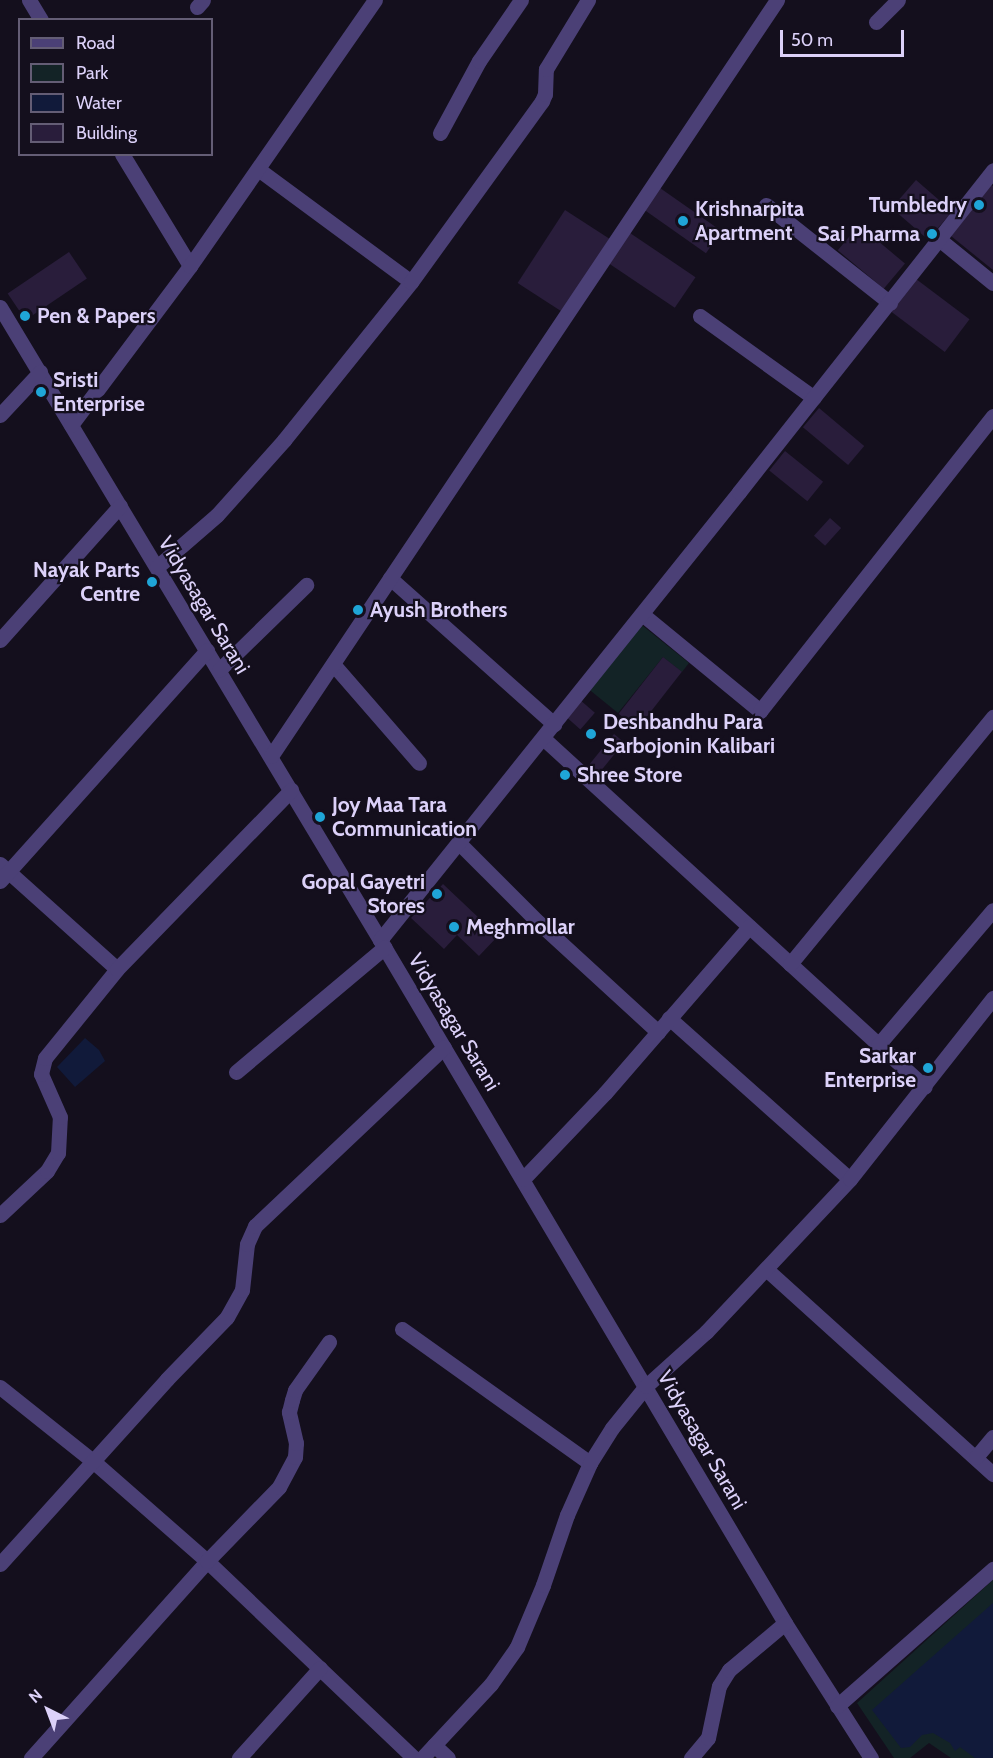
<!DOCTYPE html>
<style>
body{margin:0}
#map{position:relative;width:993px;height:1758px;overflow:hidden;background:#140f1d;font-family:Cabin,sans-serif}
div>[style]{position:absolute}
.green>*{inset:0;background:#132326}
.water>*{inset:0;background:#111a3a}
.building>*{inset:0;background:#291d3b;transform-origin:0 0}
.minor>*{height:15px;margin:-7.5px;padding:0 7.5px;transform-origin:7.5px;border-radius:7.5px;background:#4b4076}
.dots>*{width:16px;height:16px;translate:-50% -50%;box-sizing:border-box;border:3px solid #140f1d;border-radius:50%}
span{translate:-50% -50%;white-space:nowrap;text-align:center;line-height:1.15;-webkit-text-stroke:4.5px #140f1d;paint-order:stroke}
.poi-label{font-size:21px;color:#dcd1f9;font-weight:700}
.right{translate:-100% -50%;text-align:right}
.left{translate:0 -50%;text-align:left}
.street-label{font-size:21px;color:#dcd1f9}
.legend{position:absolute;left:18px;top:18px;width:195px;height:138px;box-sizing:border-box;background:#140f1d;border:2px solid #645d75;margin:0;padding:8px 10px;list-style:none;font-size:18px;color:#dcd1f9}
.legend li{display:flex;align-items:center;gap:12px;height:30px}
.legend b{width:30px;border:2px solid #645d75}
.north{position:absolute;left:18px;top:1680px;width:60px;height:60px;-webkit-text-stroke:4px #140f1d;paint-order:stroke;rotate:318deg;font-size:16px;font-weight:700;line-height:24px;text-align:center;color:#dcd1f9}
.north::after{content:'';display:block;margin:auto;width:21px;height:27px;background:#dcd1f9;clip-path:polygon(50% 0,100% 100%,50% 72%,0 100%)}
.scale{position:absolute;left:780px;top:30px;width:124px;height:27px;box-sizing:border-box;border:3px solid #dcd1f9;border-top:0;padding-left:8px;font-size:18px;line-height:21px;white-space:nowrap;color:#dcd1f9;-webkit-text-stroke:4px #140f1d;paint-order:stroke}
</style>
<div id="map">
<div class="green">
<div style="clip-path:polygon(643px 626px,689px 663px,682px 672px,663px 657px,618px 713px,586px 687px,634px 627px)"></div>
<div style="clip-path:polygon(993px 1580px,993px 1758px,951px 1758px,929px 1743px,910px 1758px,894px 1758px,857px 1703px)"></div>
</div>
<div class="water">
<div style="clip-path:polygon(85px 1038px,99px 1050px,105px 1061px,75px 1087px,57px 1067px)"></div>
<div style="clip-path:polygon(993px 1603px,993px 1758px,975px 1758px,960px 1747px,955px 1751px,950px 1743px,933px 1733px,922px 1735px,910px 1747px,901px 1748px,872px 1710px)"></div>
</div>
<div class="building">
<div style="left:916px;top:180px;width:48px;height:37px;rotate:41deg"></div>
<div style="clip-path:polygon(991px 185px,993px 186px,993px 270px,951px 236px)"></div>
<div style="left:660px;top:188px;width:75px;height:27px;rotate:35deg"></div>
<div style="left:565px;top:210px;width:53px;height:87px;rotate:33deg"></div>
<div style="left:859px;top:225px;width:60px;height:33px;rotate:40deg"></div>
<div style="left:630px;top:233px;width:79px;height:37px;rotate:34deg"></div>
<div style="left:69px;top:252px;width:32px;height:74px;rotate:56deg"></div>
<div style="left:916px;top:279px;width:67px;height:41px;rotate:37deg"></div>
<div style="left:819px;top:408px;width:59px;height:25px;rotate:40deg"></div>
<div style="left:785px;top:451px;width:49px;height:25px;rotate:39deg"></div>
<div style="left:830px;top:518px;width:15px;height:24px;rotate:42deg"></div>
<div style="left:663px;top:657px;width:24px;height:72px;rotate:38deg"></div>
<div style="left:579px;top:699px;width:21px;height:22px;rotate:41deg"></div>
<div style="left:614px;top:734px;width:13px;height:48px;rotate:39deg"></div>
<div style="clip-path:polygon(443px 884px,498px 936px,479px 956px,457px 935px,444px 949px,411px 918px)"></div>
</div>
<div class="minor">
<div style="left:29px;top:0;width:23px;rotate:59deg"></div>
<div style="left:197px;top:7px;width:9px;rotate:-49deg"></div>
<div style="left:876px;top:22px;width:31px;rotate:-45deg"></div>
<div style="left:440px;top:133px;width:82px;rotate:-61.6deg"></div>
<div style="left:479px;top:61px;width:74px;rotate:-55.5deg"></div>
<div style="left:122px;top:154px;width:131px;rotate:58.7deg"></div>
<div style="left:258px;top:169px;width:190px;rotate:36.4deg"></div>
<div style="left:766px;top:205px;width:158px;rotate:38.3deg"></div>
<div style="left:940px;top:240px;width:68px;rotate:39.1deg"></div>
<div style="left:0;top:307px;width:738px;rotate:59.02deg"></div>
<div style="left:380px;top:940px;width:794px;rotate:59.33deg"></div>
<div style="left:785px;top:1623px;width:160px;rotate:57.5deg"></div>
<div style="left:700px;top:316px;width:140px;rotate:35.7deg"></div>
<div style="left:0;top:415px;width:59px;rotate:-47.1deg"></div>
<div style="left:71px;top:425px;width:199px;rotate:-53.2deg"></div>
<div style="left:190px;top:266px;width:324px;rotate:-55.2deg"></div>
<div style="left:157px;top:567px;width:79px;rotate:-40.9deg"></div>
<div style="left:217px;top:515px;width:101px;rotate:-48.2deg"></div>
<div style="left:284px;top:440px;width:203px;rotate:-51.2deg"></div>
<div style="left:411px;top:282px;width:223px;rotate:-54.1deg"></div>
<div style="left:542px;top:101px;width:8px;rotate:-67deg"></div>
<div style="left:545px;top:94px;width:25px;rotate:-88deg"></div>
<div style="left:546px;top:69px;width:81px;rotate:-58.7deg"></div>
<div style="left:390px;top:578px;width:220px;rotate:41.7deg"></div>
<div style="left:642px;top:614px;width:153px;rotate:39.4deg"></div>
<div style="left:760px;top:711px;width:376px;rotate:-51.7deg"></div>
<div style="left:0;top:640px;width:180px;rotate:-48.2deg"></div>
<div style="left:333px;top:664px;width:131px;rotate:49deg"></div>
<div style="left:219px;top:670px;width:122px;rotate:-44.3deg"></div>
<div style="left:543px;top:738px;width:517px;rotate:42.42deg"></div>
<div style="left:271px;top:756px;width:910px;rotate:-56.21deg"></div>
<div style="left:459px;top:843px;width:112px;rotate:45deg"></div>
<div style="left:538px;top:922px;width:163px;rotate:42.5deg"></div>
<div style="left:0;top:864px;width:157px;rotate:41.9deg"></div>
<div style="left:0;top:881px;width:310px;rotate:-48.1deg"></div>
<div style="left:380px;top:940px;width:574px;rotate:-51.29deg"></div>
<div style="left:739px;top:492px;width:410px;rotate:-51.7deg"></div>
<div style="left:790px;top:964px;width:320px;rotate:-50.6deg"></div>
<div style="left:669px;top:1018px;width:242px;rotate:41.7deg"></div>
<div style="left:878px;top:1045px;width:177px;rotate:-49.6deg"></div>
<div style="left:236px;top:1072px;width:194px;rotate:-40deg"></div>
<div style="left:523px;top:1179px;width:119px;rotate:-46.4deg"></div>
<div style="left:605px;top:1093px;width:220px;rotate:-49.1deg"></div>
<div style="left:0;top:1215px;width:64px;rotate:-43.1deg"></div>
<div style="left:47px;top:1171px;width:21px;rotate:-59deg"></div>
<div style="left:58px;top:1153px;width:36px;rotate:-87deg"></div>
<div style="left:60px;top:1117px;width:47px;rotate:-113.8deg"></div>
<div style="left:41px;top:1074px;width:16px;rotate:-76deg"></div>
<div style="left:45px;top:1058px;width:114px;rotate:-51deg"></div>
<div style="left:117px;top:969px;width:250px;rotate:-45.8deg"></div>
<div style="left:766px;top:1269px;width:306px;rotate:42.1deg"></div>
<div style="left:402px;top:1329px;width:231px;rotate:35.5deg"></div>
<div style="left:0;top:1387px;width:120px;rotate:38.6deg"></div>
<div style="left:94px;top:1462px;width:150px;rotate:41.2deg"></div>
<div style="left:207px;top:1561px;width:286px;rotate:43.6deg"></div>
<div style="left:976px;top:1457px;width:26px;rotate:-50deg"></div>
<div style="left:0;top:1564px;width:249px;rotate:-47.9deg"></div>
<div style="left:167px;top:1379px;width:86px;rotate:-45.9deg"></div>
<div style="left:227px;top:1317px;width:31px;rotate:-61deg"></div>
<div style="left:242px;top:1290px;width:46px;rotate:-83.8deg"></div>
<div style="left:247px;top:1244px;width:20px;rotate:-66deg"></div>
<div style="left:255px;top:1226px;width:260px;rotate:-43.4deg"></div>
<div style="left:837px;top:1706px;width:208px;rotate:-41.3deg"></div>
<div style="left:434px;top:1745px;width:19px;rotate:43deg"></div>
<div style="left:31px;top:1758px;width:264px;rotate:-48.2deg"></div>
<div style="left:207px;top:1561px;width:103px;rotate:-45.8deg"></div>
<div style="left:279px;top:1487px;width:34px;rotate:-62deg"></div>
<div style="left:295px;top:1457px;width:14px;rotate:-86deg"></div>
<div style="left:296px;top:1443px;width:32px;rotate:-103deg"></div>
<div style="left:289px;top:1412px;width:12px;rotate:-76deg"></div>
<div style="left:292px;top:1400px;width:10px;rotate:-73deg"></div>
<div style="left:295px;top:1390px;width:59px;rotate:-54.7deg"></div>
<div style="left:239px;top:1758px;width:121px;rotate:-48deg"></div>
<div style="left:422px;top:1758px;width:101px;rotate:-47deg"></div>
<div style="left:491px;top:1684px;width:45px;rotate:-54.9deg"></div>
<div style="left:517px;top:1647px;width:67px;rotate:-67.2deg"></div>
<div style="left:543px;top:1585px;width:74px;rotate:-71.1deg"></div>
<div style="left:567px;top:1515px;width:57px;rotate:-66.1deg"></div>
<div style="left:590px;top:1463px;width:41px;rotate:-57.8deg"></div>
<div style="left:612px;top:1428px;width:54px;rotate:-51deg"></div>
<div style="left:646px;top:1386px;width:81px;rotate:-42deg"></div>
<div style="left:706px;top:1332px;width:210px;rotate:-46.7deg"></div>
<div style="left:850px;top:1179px;width:231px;rotate:-51.7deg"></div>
<div style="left:691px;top:1758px;width:26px;rotate:-50deg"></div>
<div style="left:708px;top:1738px;width:53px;rotate:-78.1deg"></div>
<div style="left:719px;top:1686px;width:19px;rotate:-58deg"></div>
<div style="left:729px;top:1670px;width:73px;rotate:-40deg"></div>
</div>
<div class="dots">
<div style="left:979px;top:205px;background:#1fa5d7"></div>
<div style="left:683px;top:221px;background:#1fa5d7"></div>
<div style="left:932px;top:234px;background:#1fa5d7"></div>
<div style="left:25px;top:316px;background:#1fa5d7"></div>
<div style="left:41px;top:392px;background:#1fa5d7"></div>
<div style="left:152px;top:582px;background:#1fa5d7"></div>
<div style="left:358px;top:610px;background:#1fa5d7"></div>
<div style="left:591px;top:734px;background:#1fa5d7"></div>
<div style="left:565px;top:775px;background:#1fa5d7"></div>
<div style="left:320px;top:817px;background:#1fa5d7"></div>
<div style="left:437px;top:894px;background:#1fa5d7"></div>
<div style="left:454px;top:927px;background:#1fa5d7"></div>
<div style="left:928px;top:1068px;background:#1fa5d7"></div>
</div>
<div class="poi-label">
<span class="right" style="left:967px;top:205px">Tumbledry</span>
<span class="left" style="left:695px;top:221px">Krishnarpita<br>Apartment</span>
<span class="right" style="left:920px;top:234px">Sai Pharma</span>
<span class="left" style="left:37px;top:316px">Pen &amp; Papers</span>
<span class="left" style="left:53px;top:392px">Sristi<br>Enterprise</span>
<span class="right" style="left:140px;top:582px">Nayak Parts<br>Centre</span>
<span class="left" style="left:370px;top:610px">Ayush Brothers</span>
<span class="left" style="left:603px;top:734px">Deshbandhu Para<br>Sarbojonin Kalibari</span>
<span class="left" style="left:577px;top:775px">Shree Store</span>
<span class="left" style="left:332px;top:817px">Joy Maa Tara<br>Communication</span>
<span class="right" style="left:425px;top:894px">Gopal Gayetri<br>Stores</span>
<span class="left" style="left:466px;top:927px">Meghmollar</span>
<span class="right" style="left:916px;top:1068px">Sarkar<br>Enterprise</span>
</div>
<div class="street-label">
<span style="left:204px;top:605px;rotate:59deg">Vidyasagar Sarani</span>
<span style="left:454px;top:1022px;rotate:59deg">Vidyasagar Sarani</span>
<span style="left:702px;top:1440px;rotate:60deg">Vidyasagar Sarani</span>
</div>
<ul class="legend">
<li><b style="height:8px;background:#4b4076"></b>Road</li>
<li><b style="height:16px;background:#132326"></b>Park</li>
<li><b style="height:16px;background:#111a3a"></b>Water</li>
<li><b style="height:16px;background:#291d3b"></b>Building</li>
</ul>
<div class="north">N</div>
<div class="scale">50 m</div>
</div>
